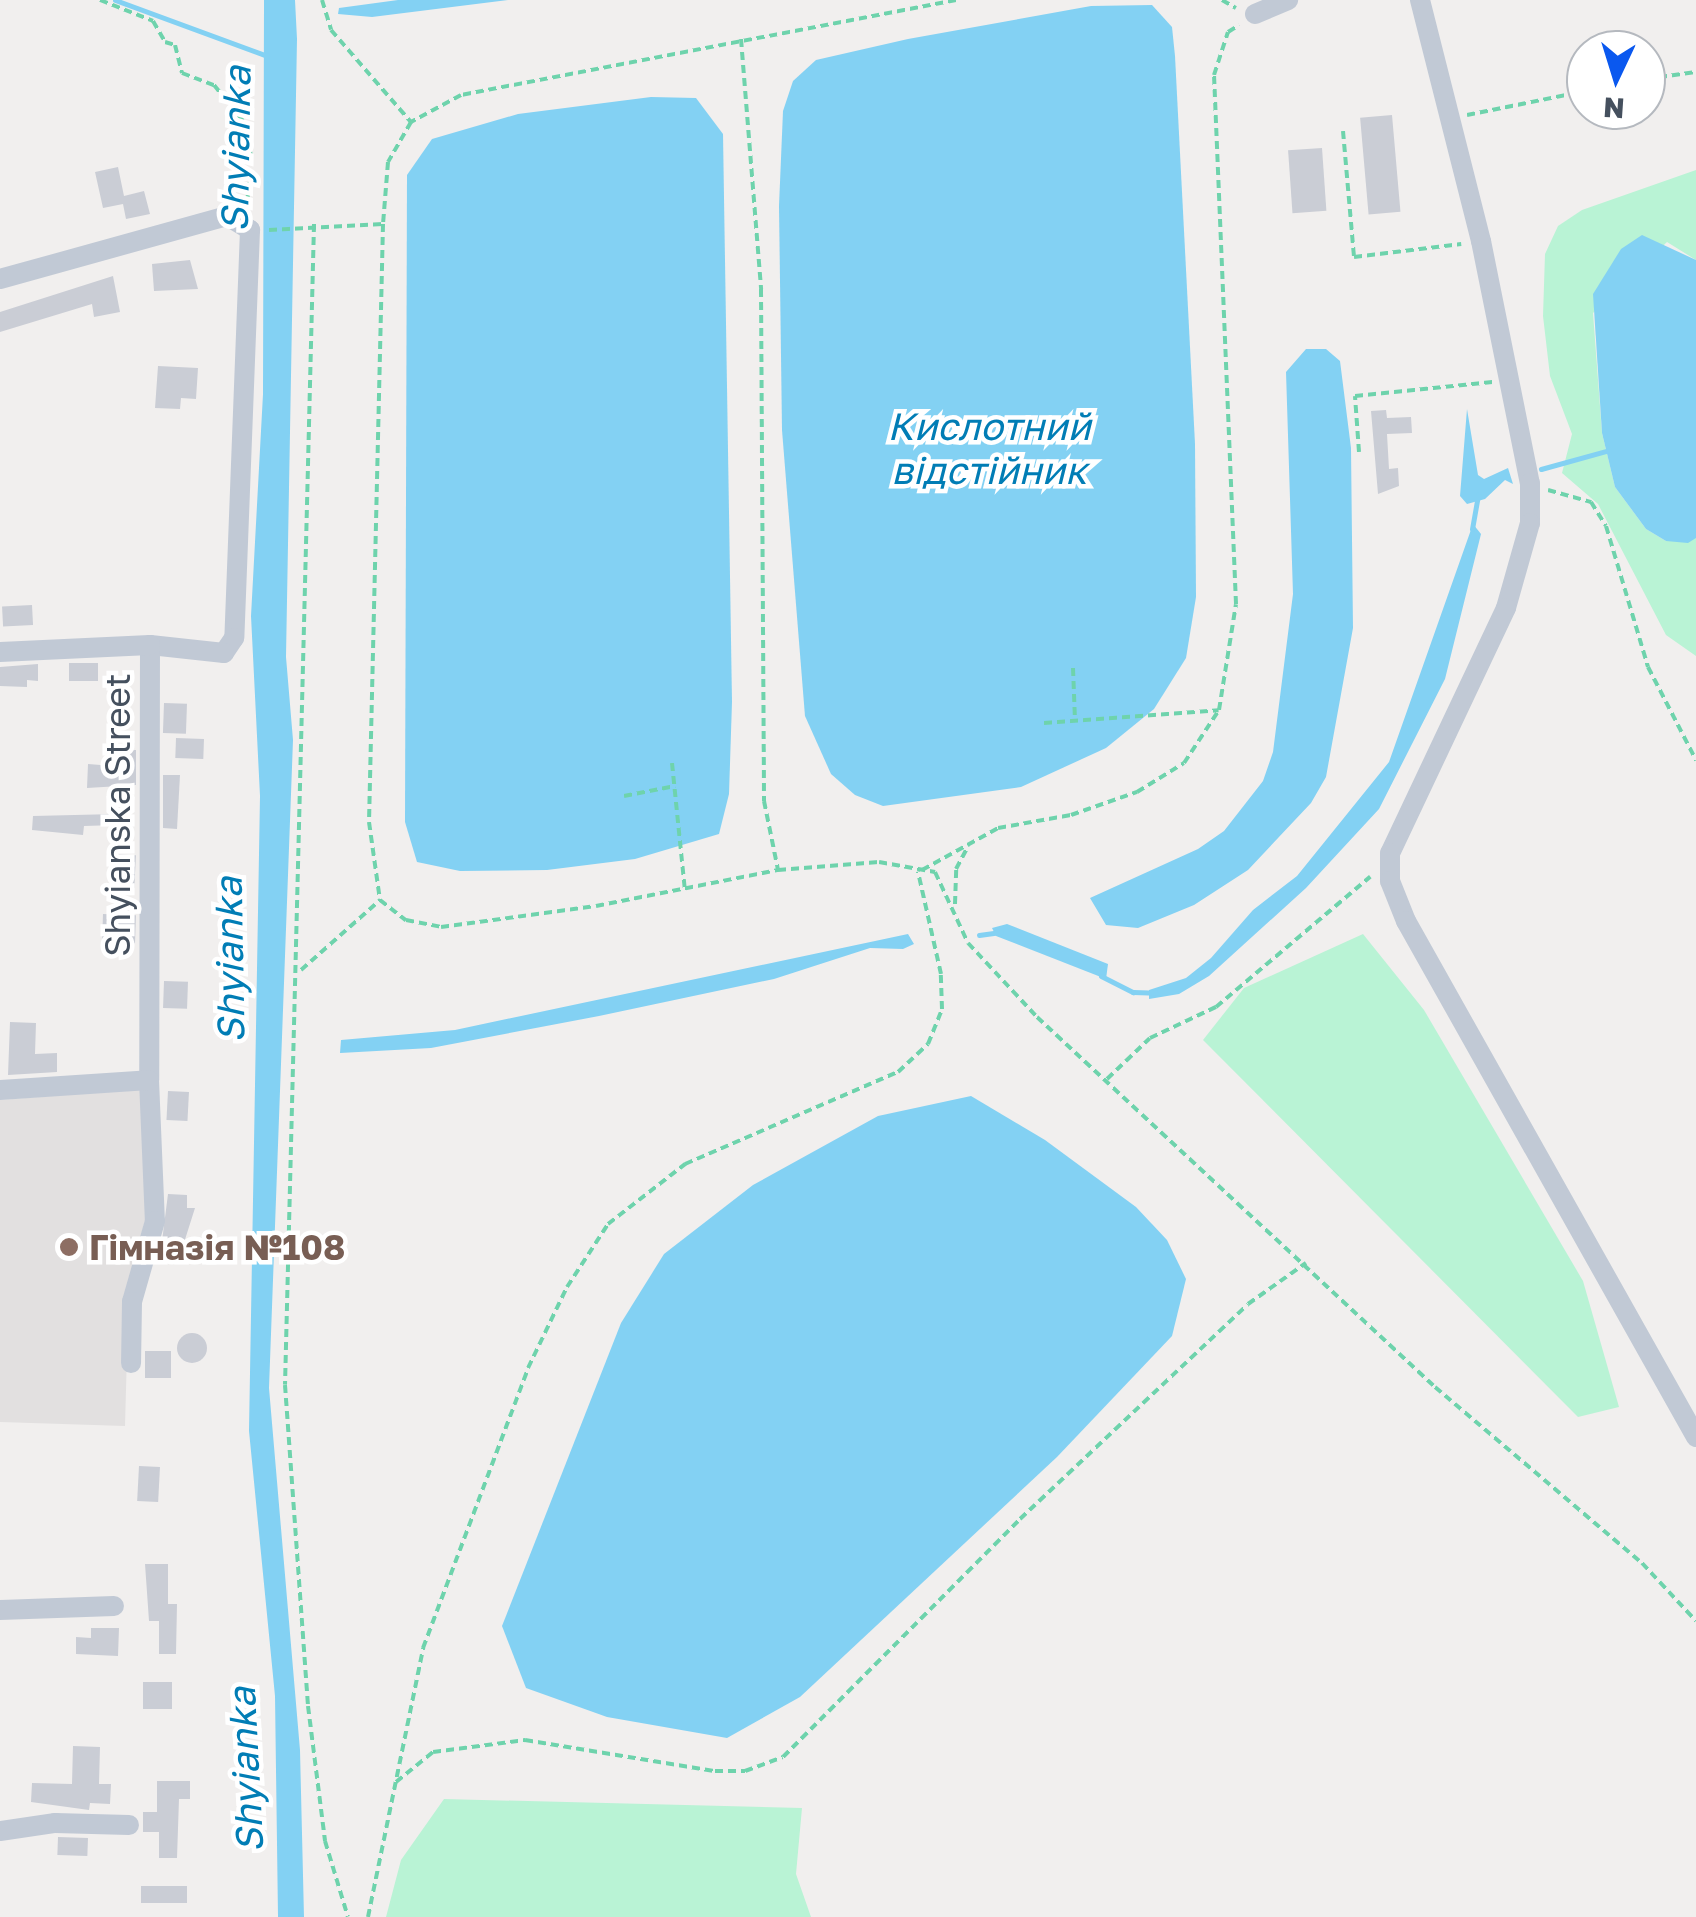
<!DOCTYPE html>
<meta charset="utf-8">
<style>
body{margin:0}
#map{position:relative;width:1696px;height:1917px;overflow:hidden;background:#f1efee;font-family:"Golos Text",sans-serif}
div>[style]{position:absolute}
.education>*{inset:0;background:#e2e0e0}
.green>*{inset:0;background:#b9f3d5}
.water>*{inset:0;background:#83d1f3}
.stream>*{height:5px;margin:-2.5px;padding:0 2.5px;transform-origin:2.5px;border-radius:2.5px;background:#83d1f3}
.building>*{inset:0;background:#cacdd5;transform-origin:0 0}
.round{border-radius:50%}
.path>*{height:4px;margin-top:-2px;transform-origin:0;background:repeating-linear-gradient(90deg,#6ed3ac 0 8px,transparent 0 13px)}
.minor>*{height:20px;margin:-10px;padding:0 10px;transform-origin:10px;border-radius:10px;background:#c1c9d5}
.dots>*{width:28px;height:28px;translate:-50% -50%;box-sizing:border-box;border:5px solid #fff;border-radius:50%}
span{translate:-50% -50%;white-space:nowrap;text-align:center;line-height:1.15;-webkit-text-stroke:9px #fff;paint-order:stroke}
.street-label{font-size:35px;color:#45505e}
.education-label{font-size:35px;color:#785e54;font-weight:700}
.left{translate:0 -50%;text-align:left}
.water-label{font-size:38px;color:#017db5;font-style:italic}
.north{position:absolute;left:1566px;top:30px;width:100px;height:100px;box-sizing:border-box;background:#fff;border:2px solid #b5b9bf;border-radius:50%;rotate:184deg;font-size:28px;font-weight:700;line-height:40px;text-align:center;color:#45505e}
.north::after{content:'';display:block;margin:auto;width:35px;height:45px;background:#0a58ef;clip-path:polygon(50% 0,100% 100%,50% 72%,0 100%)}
</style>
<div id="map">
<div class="education">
<div style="clip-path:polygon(141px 1089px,147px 1213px,129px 1281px,125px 1426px,0 1422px,0 1100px)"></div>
</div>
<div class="green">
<div style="clip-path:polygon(1696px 170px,1696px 260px,1667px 242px,1593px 313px,1602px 433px,1615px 487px,1646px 529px,1666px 541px,1696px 538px,1696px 656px,1666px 635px,1598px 504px,1562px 473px,1572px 434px,1550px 376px,1543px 316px,1545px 254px,1558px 226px,1582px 210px)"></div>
<div style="clip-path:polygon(1363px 934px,1424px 1010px,1583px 1281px,1619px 1407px,1578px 1417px,1203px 1040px,1244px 988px)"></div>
<div style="clip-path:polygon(444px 1799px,802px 1808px,796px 1874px,811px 1917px,386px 1917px,401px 1860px)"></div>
</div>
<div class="water">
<div style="clip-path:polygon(264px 0,295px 0,297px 39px,286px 657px,293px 740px,269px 1388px,300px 1750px,304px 1917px,278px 1917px,275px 1696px,249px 1431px,260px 796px,251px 616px,263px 394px)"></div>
<div style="clip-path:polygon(398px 0,508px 0,372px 17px,338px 14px,339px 8px)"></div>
<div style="clip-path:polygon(1152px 5px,1172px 27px,1175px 56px,1195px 444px,1196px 597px,1186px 658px,1154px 709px,1106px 748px,1021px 787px,883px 806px,855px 795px,831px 774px,805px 716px,782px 430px,779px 206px,783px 111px,793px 81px,816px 60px,908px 39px,1091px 6px)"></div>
<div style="clip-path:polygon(651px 97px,696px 98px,723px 134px,732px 702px,729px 794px,719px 834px,635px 859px,547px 870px,460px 871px,417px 862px,405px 822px,407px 175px,432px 139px,518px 114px)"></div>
<div style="clip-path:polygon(1642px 235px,1696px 260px,1696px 538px,1688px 543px,1666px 541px,1646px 529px,1615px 487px,1602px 433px,1593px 294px,1621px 249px)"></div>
<div style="clip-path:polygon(1306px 349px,1326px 349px,1340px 361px,1351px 448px,1353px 628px,1326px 777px,1311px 803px,1248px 870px,1194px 905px,1138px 928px,1106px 925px,1090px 898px,1198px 849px,1224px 831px,1263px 781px,1273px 752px,1293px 594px,1286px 372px)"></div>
<div style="clip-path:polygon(1467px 409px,1478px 475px,1484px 479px,1508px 468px,1513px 484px,1505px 480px,1485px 499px,1467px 504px,1460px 496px)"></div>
<div style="clip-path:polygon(1473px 524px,1481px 534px,1445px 679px,1379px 809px,1306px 888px,1209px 976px,1179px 994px,1149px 999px,1149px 990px,1186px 978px,1211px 958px,1253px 910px,1297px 876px,1389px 762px)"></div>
<div style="clip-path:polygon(1007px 924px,1108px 964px,1106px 979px,996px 936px,992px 928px)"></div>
<div style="clip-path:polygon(908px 934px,914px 944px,903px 949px,870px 948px,774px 979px,599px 1016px,431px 1048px,340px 1053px,341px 1040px,455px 1030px)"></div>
<div style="clip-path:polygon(971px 1096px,1045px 1140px,1136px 1207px,1167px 1240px,1186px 1279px,1172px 1336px,1057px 1457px,800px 1697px,727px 1738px,607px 1717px,526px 1688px,502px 1626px,621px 1323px,664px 1254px,753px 1185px,878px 1116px)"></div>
</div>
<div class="stream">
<div style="left:115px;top:0;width:162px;rotate:20.2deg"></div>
<div style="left:1541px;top:469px;width:67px;rotate:-15.5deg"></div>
<div style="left:1472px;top:529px;width:35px;rotate:-80deg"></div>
<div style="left:979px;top:935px;width:22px;rotate:-8deg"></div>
<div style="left:1101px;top:976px;width:36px;rotate:27deg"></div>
<div style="left:1133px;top:992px;width:23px;rotate:2deg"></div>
</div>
<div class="building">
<div style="left:1392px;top:115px;width:97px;height:32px;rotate:85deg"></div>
<div style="left:1322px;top:148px;width:63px;height:34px;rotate:86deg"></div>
<div style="clip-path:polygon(118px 167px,124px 196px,144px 191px,150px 214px,126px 219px,123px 204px,103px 208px,95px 172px)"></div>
<div style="clip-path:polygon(190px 260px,198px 289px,154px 291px,152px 264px)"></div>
<div style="clip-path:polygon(113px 276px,120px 312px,94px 317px,92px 304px,0 332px,0 312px)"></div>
<div style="clip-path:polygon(158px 366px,198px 368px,196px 399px,181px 398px,180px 409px,155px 408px)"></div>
<div style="clip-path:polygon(1386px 410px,1387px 418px,1411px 417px,1412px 433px,1387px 434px,1389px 469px,1398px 468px,1399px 486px,1378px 494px,1371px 411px)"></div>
<div style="left:32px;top:605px;width:20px;height:30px;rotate:87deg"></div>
<div style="left:69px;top:663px;width:29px;height:18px"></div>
<div style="clip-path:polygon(38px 664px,38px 681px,27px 680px,27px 687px,0 686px,0 667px)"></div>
<div style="left:164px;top:703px;width:23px;height:30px;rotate:2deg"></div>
<div style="left:176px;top:738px;width:28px;height:20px;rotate:2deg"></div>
<div style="clip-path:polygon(126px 750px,136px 750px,136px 785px,87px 788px,88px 764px,126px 767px)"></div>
<div style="clip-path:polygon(163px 775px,180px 775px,177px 829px,163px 828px)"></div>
<div style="clip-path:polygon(116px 814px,116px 825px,84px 826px,83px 835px,32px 830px,33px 816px)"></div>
<div style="left:114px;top:854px;width:22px;height:33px;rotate:3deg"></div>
<div style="left:103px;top:914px;width:33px;height:28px;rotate:2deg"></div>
<div style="left:164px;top:981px;width:24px;height:27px;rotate:2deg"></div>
<div style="clip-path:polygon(10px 1022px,36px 1023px,35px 1054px,57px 1053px,57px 1072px,8px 1075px)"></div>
<div style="left:168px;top:1091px;width:21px;height:29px;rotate:3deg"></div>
<div style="clip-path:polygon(168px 1194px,187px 1195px,187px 1208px,195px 1208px,182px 1249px,161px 1249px)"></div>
<div class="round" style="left:177px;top:1333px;width:30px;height:30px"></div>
<div style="left:145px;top:1351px;width:26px;height:27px"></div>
<div style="left:139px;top:1466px;width:21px;height:35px;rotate:3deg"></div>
<div style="clip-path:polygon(145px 1564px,168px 1564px,168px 1604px,177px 1604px,176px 1654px,159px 1654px,159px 1621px,149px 1621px)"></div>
<div style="clip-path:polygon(91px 1628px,119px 1628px,118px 1656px,76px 1654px,76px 1637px,91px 1638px)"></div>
<div style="left:143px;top:1682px;width:29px;height:27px"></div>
<div style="clip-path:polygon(73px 1746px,100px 1747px,99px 1784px,111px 1784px,110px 1804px,90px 1803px,89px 1810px,31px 1802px,32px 1783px,72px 1784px)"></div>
<div style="clip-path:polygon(157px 1781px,190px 1781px,190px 1799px,179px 1799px,177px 1858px,159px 1858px,159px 1832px,143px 1832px,143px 1812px,157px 1812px)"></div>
<div style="left:58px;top:1837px;width:30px;height:18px;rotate:2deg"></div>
<div style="left:141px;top:1886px;width:46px;height:17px"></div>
</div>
<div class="path">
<div style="left:100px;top:0;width:57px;rotate:21.6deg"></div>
<div style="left:153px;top:21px;width:24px;rotate:60deg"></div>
<div style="left:165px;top:42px;width:10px;rotate:17deg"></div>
<div style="left:175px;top:45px;width:29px;rotate:76deg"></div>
<div style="left:182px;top:73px;width:34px;rotate:21deg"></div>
<div style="left:214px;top:85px;width:46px;rotate:51.1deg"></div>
<div style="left:243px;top:121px;width:36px;rotate:77deg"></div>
<div style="left:251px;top:156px;width:49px;rotate:94.7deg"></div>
<div style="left:322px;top:0;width:31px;rotate:73deg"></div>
<div style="left:331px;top:30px;width:122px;rotate:49deg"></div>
<div style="left:956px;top:0;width:504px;rotate:169.14deg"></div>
<div style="left:461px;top:95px;width:57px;rotate:151.6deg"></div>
<div style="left:411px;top:122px;width:46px;rotate:119.9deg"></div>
<div style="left:388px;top:162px;width:62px;rotate:94.6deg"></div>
<div style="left:383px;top:224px;width:598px;rotate:91.34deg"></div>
<div style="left:369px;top:822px;width:79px;rotate:82deg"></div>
<div style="left:380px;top:900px;width:33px;rotate:38deg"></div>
<div style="left:406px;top:920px;width:36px;rotate:11deg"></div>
<div style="left:441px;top:927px;width:156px;rotate:-7.7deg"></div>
<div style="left:596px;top:906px;width:186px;rotate:-11.2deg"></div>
<div style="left:778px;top:870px;width:101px;rotate:-4.5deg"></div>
<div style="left:879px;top:862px;width:57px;rotate:10.1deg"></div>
<div style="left:935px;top:872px;width:78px;rotate:65.1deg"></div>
<div style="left:968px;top:943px;width:101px;rotate:47deg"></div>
<div style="left:1037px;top:1017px;width:543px;rotate:42.91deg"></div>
<div style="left:1435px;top:1387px;width:272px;rotate:40.4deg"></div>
<div style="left:1642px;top:1563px;width:79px;rotate:47deg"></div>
<div style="left:1222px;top:0;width:16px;rotate:30deg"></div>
<div style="left:741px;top:39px;width:251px;rotate:85.4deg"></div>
<div style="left:761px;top:289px;width:512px;rotate:89.66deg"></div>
<div style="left:764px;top:801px;width:70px;rotate:78.5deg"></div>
<div style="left:1646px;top:79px;width:50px;rotate:-8deg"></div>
<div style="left:1467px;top:115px;width:121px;rotate:-11.4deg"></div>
<div style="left:1343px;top:131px;width:126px;rotate:85deg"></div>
<div style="left:1354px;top:257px;width:108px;rotate:-6.9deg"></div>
<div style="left:314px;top:224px;width:1161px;rotate:91.43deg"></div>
<div style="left:285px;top:1385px;width:322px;rotate:85.9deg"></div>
<div style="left:308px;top:1706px;width:136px;rotate:82.8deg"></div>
<div style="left:325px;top:1841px;width:79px;rotate:73.2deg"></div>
<div style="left:269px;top:230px;width:114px;rotate:-3deg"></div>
<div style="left:1359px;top:452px;width:56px;rotate:-94.1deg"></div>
<div style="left:1355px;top:396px;width:138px;rotate:-5.8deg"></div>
<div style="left:1548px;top:490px;width:45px;rotate:15.6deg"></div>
<div style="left:1591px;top:502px;width:28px;rotate:58deg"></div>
<div style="left:1606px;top:526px;width:147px;rotate:73.4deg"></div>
<div style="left:1648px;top:667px;width:105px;rotate:62.7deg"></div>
<div style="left:1073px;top:668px;width:52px;rotate:87.8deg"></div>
<div style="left:1044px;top:723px;width:175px;rotate:-4.2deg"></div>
<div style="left:672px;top:763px;width:128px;rotate:84.2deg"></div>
<div style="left:624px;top:796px;width:52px;rotate:-11.1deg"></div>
<div style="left:922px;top:870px;width:87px;rotate:-28.9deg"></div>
<div style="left:998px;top:828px;width:74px;rotate:-10.1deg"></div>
<div style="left:1071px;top:815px;width:70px;rotate:-19.2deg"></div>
<div style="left:1137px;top:792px;width:55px;rotate:-31.7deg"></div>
<div style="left:1184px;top:763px;width:64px;rotate:-56.6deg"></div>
<div style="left:1219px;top:710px;width:107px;rotate:-80.9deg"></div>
<div style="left:1236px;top:604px;width:529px;rotate:-92.38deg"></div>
<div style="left:1214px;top:75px;width:45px;rotate:-72deg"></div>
<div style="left:1228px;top:32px;width:13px;rotate:-32deg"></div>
<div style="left:955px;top:904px;width:35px;rotate:-88deg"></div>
<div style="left:956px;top:869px;width:26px;rotate:-62deg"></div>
<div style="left:301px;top:970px;width:106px;rotate:-41.5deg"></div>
<div style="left:1107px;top:1079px;width:59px;rotate:-43.6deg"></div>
<div style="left:1150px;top:1038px;width:73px;rotate:-25.2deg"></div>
<div style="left:1216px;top:1007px;width:202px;rotate:-40.2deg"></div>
<div style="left:396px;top:1782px;width:48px;rotate:-39deg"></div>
<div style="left:433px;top:1752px;width:93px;rotate:-7.4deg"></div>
<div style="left:525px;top:1740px;width:193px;rotate:9.3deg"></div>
<div style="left:715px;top:1771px;width:30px"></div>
<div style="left:745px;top:1771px;width:40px;rotate:-20.2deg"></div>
<div style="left:783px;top:1757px;width:336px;rotate:-45.1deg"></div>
<div style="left:1020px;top:1519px;width:313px;rotate:-43.3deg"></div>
<div style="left:1248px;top:1304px;width:71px;rotate:-35.3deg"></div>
<div style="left:368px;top:1917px;width:275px;rotate:-78.4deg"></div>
<div style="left:423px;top:1648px;width:299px;rotate:-69.4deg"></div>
<div style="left:528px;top:1368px;width:90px;rotate:-64.3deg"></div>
<div style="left:567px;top:1287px;width:75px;rotate:-56.9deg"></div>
<div style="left:608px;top:1224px;width:98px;rotate:-37.9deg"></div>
<div style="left:685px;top:1164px;width:232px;rotate:-23.4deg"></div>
<div style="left:898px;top:1072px;width:41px;rotate:-43deg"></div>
<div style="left:928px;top:1044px;width:38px;rotate:-68deg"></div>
<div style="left:942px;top:1009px;width:35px;rotate:-92deg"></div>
<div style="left:941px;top:974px;width:105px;rotate:-102.7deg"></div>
</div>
<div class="minor">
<div style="left:1420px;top:0;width:249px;rotate:75.8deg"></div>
<div style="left:1481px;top:241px;width:247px;rotate:78.6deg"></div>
<div style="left:1530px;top:483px;width:40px;rotate:90deg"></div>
<div style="left:1530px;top:523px;width:88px;rotate:105.8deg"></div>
<div style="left:1506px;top:608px;width:271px;rotate:115.3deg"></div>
<div style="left:1390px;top:853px;width:28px;rotate:90deg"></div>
<div style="left:1390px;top:881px;width:43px;rotate:68.2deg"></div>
<div style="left:1406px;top:921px;width:592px;rotate:60.66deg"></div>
<div style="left:1255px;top:14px;width:36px;rotate:-23deg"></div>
<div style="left:0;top:279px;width:236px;rotate:-15.5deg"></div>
<div style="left:227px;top:216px;width:27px;rotate:31deg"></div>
<div style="left:250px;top:230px;width:408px;rotate:92.2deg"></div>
<div style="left:234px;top:638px;width:18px;rotate:124deg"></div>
<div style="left:224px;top:653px;width:74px;rotate:-173.8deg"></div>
<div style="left:150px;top:645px;width:435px;rotate:90.1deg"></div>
<div style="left:149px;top:1080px;width:141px;rotate:87.6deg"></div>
<div style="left:155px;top:1221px;width:84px;rotate:105.9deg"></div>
<div style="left:132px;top:1302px;width:61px;rotate:90.9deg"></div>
<div style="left:0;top:652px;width:150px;rotate:-2.7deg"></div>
<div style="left:0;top:1090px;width:149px;rotate:-3.8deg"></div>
<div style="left:0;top:1610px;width:114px;rotate:-2deg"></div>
<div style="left:0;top:1831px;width:56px;rotate:-8.3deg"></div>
<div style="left:55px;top:1823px;width:74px;rotate:1.5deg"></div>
</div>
<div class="dots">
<div style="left:69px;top:1247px;background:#8d6e63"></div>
</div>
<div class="street-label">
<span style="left:117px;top:815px;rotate:-90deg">Shyianska Street</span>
</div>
<div class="education-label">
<span class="left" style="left:89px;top:1247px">Гімназія №108</span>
</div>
<div class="water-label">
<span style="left:235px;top:149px;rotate:-89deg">Shyianka</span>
<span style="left:989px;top:448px">Кислотний<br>відстійник</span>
<span style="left:229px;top:960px;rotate:-91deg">Shyianka</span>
<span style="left:245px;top:1770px;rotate:-93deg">Shyianka</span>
</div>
<div class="north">N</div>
</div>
